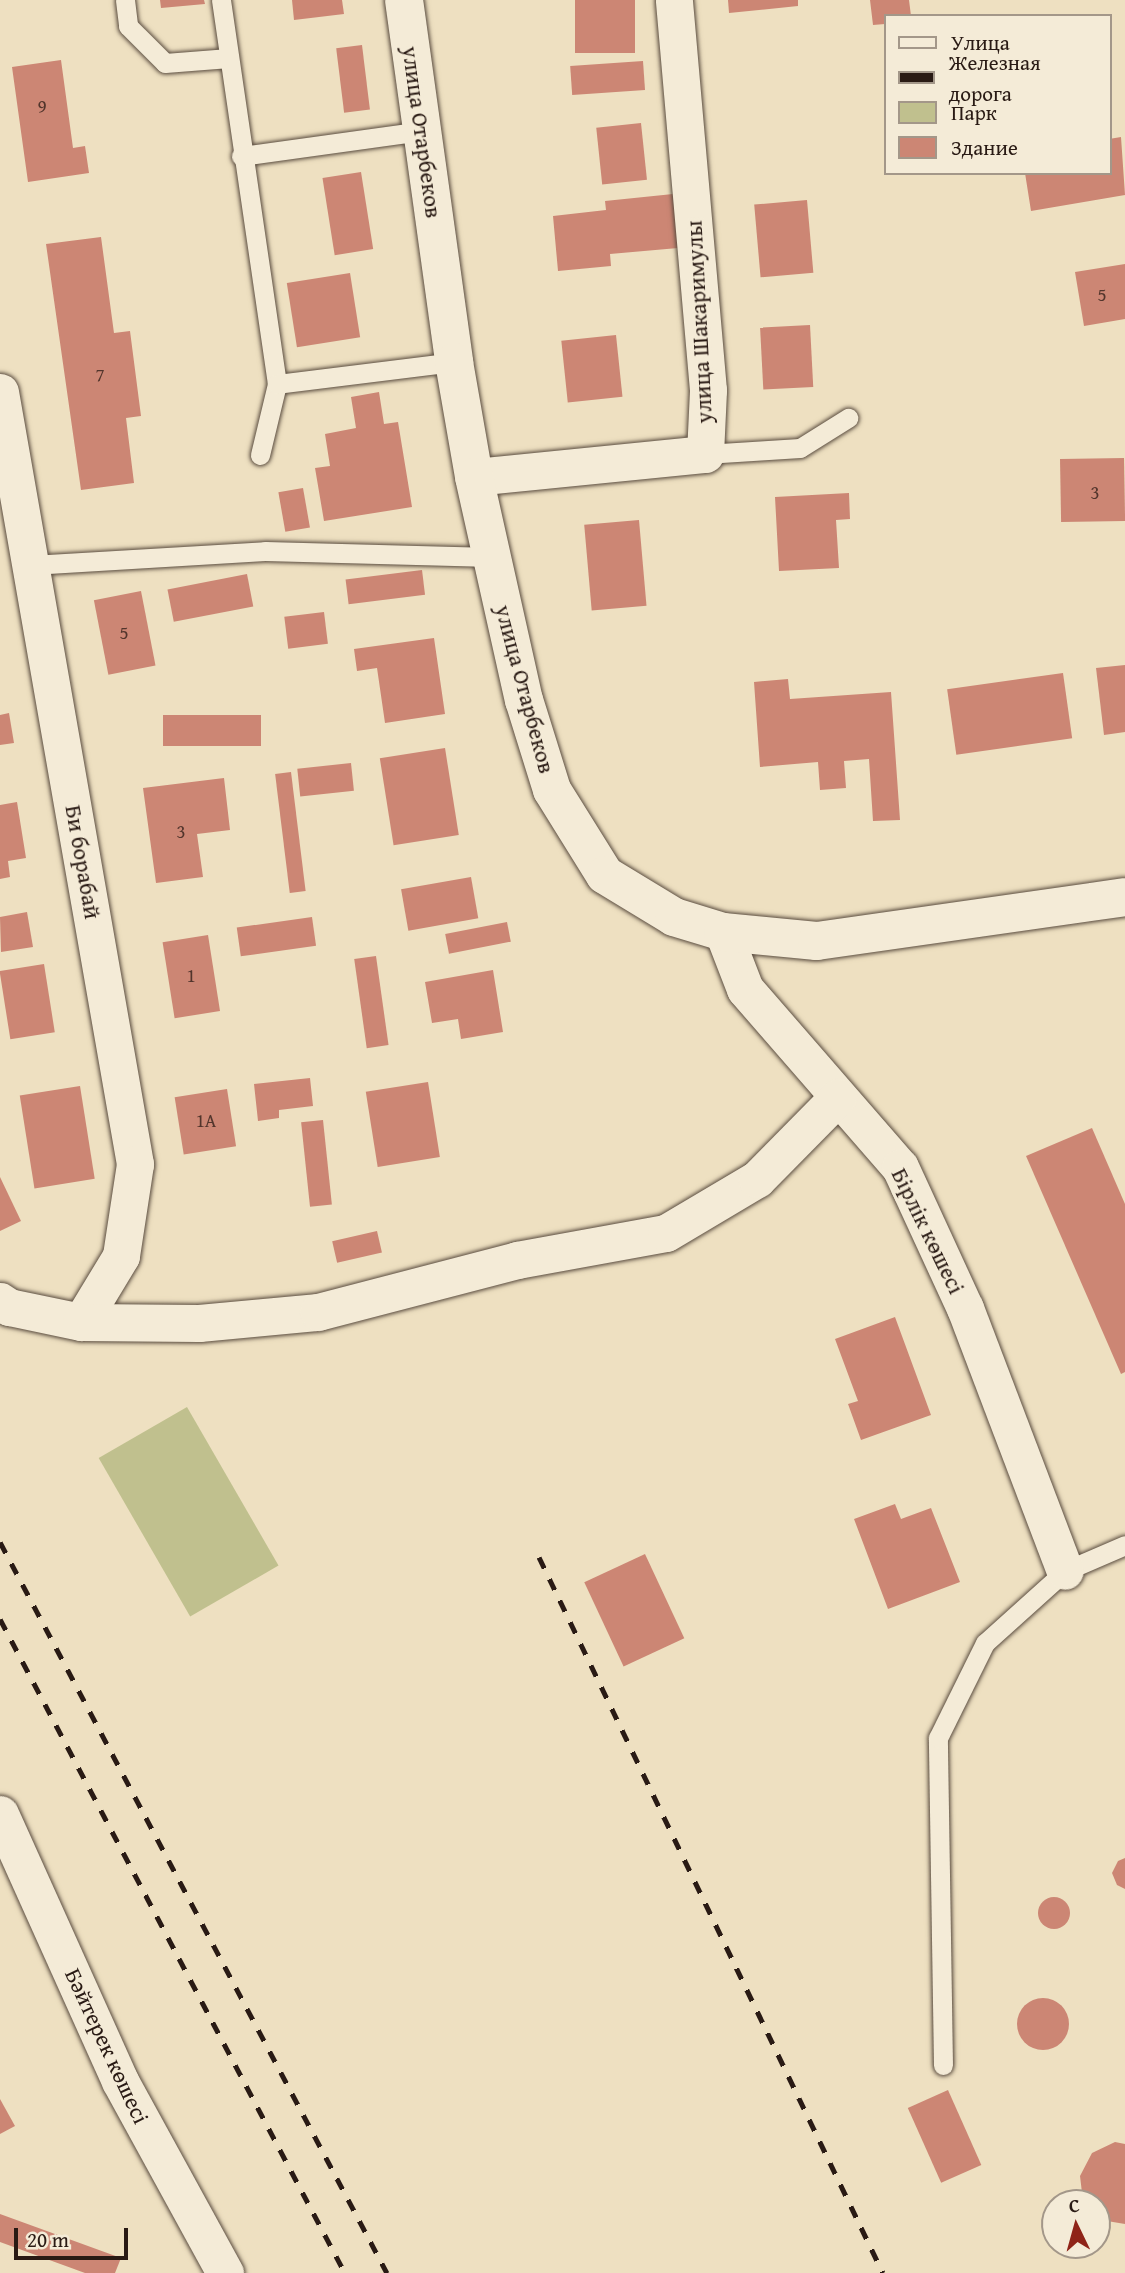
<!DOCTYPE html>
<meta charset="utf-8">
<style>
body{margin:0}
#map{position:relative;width:1125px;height:2273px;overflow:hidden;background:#eee0c1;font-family:"Gentium Book Plus",serif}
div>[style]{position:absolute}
.green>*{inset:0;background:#c0c08e;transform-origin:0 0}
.building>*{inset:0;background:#cc8674;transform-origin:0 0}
.round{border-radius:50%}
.roads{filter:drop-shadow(0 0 2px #5a4c3f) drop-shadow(0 0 2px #5a4c3f)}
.lane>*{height:19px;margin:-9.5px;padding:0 9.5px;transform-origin:9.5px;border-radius:9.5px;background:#f4ebd7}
.street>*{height:37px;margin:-18.5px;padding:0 18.5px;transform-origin:18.5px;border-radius:18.5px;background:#f4ebd7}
.secondary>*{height:38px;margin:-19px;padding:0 19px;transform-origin:19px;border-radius:19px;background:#f4ebd7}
.rail>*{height:5px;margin-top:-2.5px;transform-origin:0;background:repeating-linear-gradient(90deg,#291a14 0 12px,transparent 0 24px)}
span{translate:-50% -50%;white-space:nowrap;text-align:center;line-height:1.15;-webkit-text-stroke:6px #f4ebd7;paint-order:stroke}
.number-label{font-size:19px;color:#52352c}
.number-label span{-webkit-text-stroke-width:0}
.street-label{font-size:23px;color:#291a14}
.legend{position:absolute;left:884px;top:14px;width:228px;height:161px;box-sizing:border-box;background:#f4ebd7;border:2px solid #a39789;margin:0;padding:9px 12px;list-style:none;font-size:21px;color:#291a14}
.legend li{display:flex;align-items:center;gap:14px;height:35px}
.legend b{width:35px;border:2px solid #a39789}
.north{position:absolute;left:1041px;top:2189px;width:70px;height:70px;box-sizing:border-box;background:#f4ebd7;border:2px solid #a39789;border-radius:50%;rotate:355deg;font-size:19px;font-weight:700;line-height:28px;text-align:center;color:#291a14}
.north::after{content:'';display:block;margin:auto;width:24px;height:32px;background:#8f2418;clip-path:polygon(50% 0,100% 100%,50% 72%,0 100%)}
.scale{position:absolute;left:14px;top:2228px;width:114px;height:32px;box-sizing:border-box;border:4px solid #291a14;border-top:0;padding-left:9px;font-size:21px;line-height:24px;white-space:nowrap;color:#291a14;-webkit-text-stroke:5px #f4ebd7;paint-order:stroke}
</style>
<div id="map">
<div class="green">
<div style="left:187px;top:1407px;width:183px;height:102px;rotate:60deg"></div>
</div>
<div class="building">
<div style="clip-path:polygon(160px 0,204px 0,205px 4px,161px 8px)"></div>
<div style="clip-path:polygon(292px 0,342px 0,344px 14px,294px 20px)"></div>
<div style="left:575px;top:0;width:60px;height:53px"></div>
<div style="clip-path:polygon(728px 0,798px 0,798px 6px,729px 13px)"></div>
<div style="clip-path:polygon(870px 0,909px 0,911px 16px,885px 16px,885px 24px,873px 25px)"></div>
<div style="left:362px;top:45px;width:65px;height:26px;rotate:83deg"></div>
<div style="clip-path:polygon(61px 60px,73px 148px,85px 146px,89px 173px,28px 182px,12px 67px)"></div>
<div style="left:643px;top:61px;width:29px;height:73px;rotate:86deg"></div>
<div style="left:641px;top:123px;width:57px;height:45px;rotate:84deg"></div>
<div style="clip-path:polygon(1121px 137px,1125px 195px,1031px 211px,1025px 173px,1109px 173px,1109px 139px)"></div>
<div style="left:361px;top:172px;width:78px;height:39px;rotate:81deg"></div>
<div style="clip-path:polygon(673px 194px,678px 248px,610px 254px,611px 266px,558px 271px,553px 216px,606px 210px,605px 201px)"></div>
<div style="left:807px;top:200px;width:73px;height:53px;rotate:85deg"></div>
<div style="clip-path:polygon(101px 237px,114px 333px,130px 331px,141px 416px,126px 418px,134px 483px,81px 490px,46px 244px)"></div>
<div style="clip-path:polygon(1125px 264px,1125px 319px,1084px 326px,1075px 272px)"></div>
<div style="left:350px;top:273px;width:65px;height:64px;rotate:81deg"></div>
<div style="left:810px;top:325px;width:62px;height:50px;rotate:87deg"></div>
<div style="left:616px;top:335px;width:62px;height:55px;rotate:84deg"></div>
<div style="clip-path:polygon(379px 392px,384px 424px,398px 422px,412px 507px,324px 521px,315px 468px,330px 466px,325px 434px,356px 428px,351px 397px)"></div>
<div style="left:1124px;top:458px;width:63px;height:64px;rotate:89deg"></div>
<div style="left:303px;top:488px;width:40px;height:25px;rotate:80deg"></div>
<div style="clip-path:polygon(849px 493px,850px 519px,836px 520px,839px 568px,779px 571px,775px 497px)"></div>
<div style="left:639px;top:520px;width:86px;height:55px;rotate:85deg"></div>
<div style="left:422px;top:570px;width:25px;height:77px;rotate:83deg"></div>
<div style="left:247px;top:574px;width:33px;height:81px;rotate:79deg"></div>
<div style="left:141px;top:591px;width:76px;height:48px;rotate:79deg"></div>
<div style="left:324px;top:612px;width:32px;height:40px;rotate:83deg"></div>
<div style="clip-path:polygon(434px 638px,445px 714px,385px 723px,377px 668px,357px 671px,354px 649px)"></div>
<div style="clip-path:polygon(1125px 665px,1125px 732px,1104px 735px,1096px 668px)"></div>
<div style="left:1063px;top:673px;width:66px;height:117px;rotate:82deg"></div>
<div style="clip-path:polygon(788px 679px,790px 699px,891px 692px,900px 820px,873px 821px,869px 759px,844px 761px,846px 788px,820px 790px,818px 762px,760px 767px,754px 682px)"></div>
<div style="clip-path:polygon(9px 713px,14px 743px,0 745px,0 715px)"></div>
<div style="left:261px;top:715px;width:31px;height:98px;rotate:90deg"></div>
<div style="left:445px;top:748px;width:88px;height:66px;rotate:81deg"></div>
<div style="left:351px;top:763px;width:28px;height:54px;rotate:84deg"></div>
<div style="left:291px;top:772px;width:120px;height:16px;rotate:83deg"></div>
<div style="clip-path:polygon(224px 778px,230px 830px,197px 834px,203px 877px,156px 883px,143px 788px)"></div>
<div style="clip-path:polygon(17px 802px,26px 858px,8px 861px,10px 877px,0 879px,0 805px)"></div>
<div style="left:471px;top:877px;width:42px;height:71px;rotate:80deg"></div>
<div style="clip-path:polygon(27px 912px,33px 947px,1px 952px,0 917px)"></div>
<div style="left:312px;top:917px;width:29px;height:76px;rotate:82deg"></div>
<div style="left:507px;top:922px;width:20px;height:63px;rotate:79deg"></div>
<div style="left:208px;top:935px;width:77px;height:46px;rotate:81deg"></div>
<div style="left:376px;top:956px;width:90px;height:22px;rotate:82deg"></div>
<div style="left:44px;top:964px;width:69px;height:45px;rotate:81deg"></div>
<div style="clip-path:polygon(493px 970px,503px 1032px,461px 1039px,458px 1019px,432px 1023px,425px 982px)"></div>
<div style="clip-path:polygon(310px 1078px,313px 1106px,279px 1110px,279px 1118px,258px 1121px,254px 1084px)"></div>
<div style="left:428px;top:1082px;width:76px;height:63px;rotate:81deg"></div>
<div style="left:80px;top:1086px;width:94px;height:61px;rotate:81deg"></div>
<div style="left:227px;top:1089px;width:58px;height:53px;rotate:81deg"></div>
<div style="left:323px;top:1120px;width:85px;height:22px;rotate:84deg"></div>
<div style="clip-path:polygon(1092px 1128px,1125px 1204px,1125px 1372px,1121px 1374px,1026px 1156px)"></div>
<div style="clip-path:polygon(0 1177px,21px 1221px,0 1231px)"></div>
<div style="left:377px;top:1231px;width:22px;height:46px;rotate:77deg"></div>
<div style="clip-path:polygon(895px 1317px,931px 1415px,861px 1440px,848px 1404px,858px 1401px,835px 1339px)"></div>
<div style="clip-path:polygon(895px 1504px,901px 1519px,931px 1508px,960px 1582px,888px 1609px,854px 1519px)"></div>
<div style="left:645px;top:1554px;width:93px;height:67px;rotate:65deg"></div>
<div style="clip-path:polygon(1125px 1858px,1125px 1889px,1117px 1885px,1112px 1873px,1118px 1861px)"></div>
<div class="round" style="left:1038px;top:1897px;width:32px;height:32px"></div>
<div class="round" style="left:1017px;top:1998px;width:52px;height:52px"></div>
<div style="left:948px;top:2090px;width:82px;height:44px;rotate:66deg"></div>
<div style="clip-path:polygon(0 2099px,15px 2126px,0 2134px)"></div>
<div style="clip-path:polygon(1115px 2142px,1125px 2144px,1125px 2224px,1101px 2220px,1097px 2215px,1097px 2203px,1083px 2201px,1080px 2176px,1092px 2153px)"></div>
<div style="clip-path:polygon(0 2214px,121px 2258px,115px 2273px,85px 2273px,0 2242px)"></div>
</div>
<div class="roads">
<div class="lane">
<div style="left:125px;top:0;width:26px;rotate:83deg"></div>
<div style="left:128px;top:26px;width:52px;rotate:45deg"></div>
<div style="left:165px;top:63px;width:64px;rotate:-4.5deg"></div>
<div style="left:221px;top:0;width:388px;rotate:81.7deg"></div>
<div style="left:277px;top:384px;width:73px;rotate:103.5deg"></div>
<div style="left:241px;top:156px;width:183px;rotate:-7.9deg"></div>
<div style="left:277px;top:384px;width:178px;rotate:-7.1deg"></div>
<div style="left:705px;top:454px;width:95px;rotate:-3.6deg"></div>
<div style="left:800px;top:448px;width:57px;rotate:-32deg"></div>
<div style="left:31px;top:565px;width:234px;rotate:-3.4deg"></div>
<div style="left:265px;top:551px;width:227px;rotate:1.5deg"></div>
<div style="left:943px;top:2065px;width:327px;rotate:-90.9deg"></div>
<div style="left:938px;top:1738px;width:106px;rotate:-63.7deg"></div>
<div style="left:985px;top:1643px;width:108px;rotate:-42deg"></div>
<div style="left:1065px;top:1571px;width:65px;rotate:-23.4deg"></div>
</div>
<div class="street">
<div style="left:0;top:392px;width:784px;rotate:80.08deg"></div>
<div style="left:135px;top:1164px;width:93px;rotate:98.7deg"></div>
<div style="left:121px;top:1256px;width:77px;rotate:121.2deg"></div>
<div style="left:474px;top:477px;width:232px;rotate:-5.7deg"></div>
<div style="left:705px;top:454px;width:64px;rotate:-87.3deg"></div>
<div style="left:708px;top:390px;width:391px;rotate:-95deg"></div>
<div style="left:723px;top:932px;width:61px;rotate:68.9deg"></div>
<div style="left:745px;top:989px;width:236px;rotate:49deg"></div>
<div style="left:900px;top:1167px;width:155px;rotate:65.3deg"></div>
<div style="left:965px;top:1308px;width:281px;rotate:69.2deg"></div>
<div style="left:0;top:1301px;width:11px;rotate:34deg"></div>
<div style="left:9px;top:1307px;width:74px;rotate:11.8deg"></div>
<div style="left:81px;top:1322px;width:118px;rotate:0.5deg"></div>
<div style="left:199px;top:1323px;width:120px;rotate:-5.3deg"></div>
<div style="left:318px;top:1312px;width:206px;rotate:-14.6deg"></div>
<div style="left:517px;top:1260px;width:151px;rotate:-10.3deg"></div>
<div style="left:666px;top:1233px;width:106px;rotate:-30.7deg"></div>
<div style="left:757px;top:1179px;width:115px;rotate:-45.4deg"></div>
<div style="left:0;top:1814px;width:293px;rotate:65.8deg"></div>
<div style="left:120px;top:2081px;width:219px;rotate:61.3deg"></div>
</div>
<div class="secondary">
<div style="left:404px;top:0;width:365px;rotate:82.1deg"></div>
<div style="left:454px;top:362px;width:117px;rotate:80.1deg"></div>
<div style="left:474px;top:477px;width:229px;rotate:77.4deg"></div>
<div style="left:524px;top:700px;width:94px;rotate:72.7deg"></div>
<div style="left:552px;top:790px;width:100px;rotate:58.1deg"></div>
<div style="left:605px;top:875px;width:81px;rotate:31.3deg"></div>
<div style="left:674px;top:917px;width:51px;rotate:17deg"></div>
<div style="left:723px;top:932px;width:94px;rotate:5.5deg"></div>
<div style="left:817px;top:941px;width:311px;rotate:-8.1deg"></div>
</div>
</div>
<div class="rail">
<div style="left:0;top:1542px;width:827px;rotate:62.1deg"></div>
<div style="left:539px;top:1557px;width:794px;rotate:64.34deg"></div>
<div style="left:0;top:1619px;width:739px;rotate:62.19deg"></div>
</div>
<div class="number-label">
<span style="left:42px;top:107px">9</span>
<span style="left:1102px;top:295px">5</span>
<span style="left:100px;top:375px">7</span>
<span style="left:1095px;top:493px">3</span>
<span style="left:124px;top:633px">5</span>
<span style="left:181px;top:832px">3</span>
<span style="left:191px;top:976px">1</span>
<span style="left:206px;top:1121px">1А</span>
</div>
<div class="street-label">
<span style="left:422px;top:132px;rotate:82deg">улица Отарбеков</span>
<span style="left:699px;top:322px;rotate:-93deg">улица Шакаримулы</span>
<span style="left:525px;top:689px;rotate:75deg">улица Отарбеков</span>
<span style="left:83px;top:862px;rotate:80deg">Би борабай</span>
<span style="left:928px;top:1231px;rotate:64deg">Бірлік көшесі</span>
<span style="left:107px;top:2046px;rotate:65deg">Бәйтерек көшесі</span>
</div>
<ul class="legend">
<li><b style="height:9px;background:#f4ebd7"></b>Улица</li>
<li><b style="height:9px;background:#291a14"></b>Железная дорога</li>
<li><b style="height:19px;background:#c0c08e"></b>Парк</li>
<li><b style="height:19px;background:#cc8674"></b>Здание</li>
</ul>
<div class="north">С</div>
<div class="scale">20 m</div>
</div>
